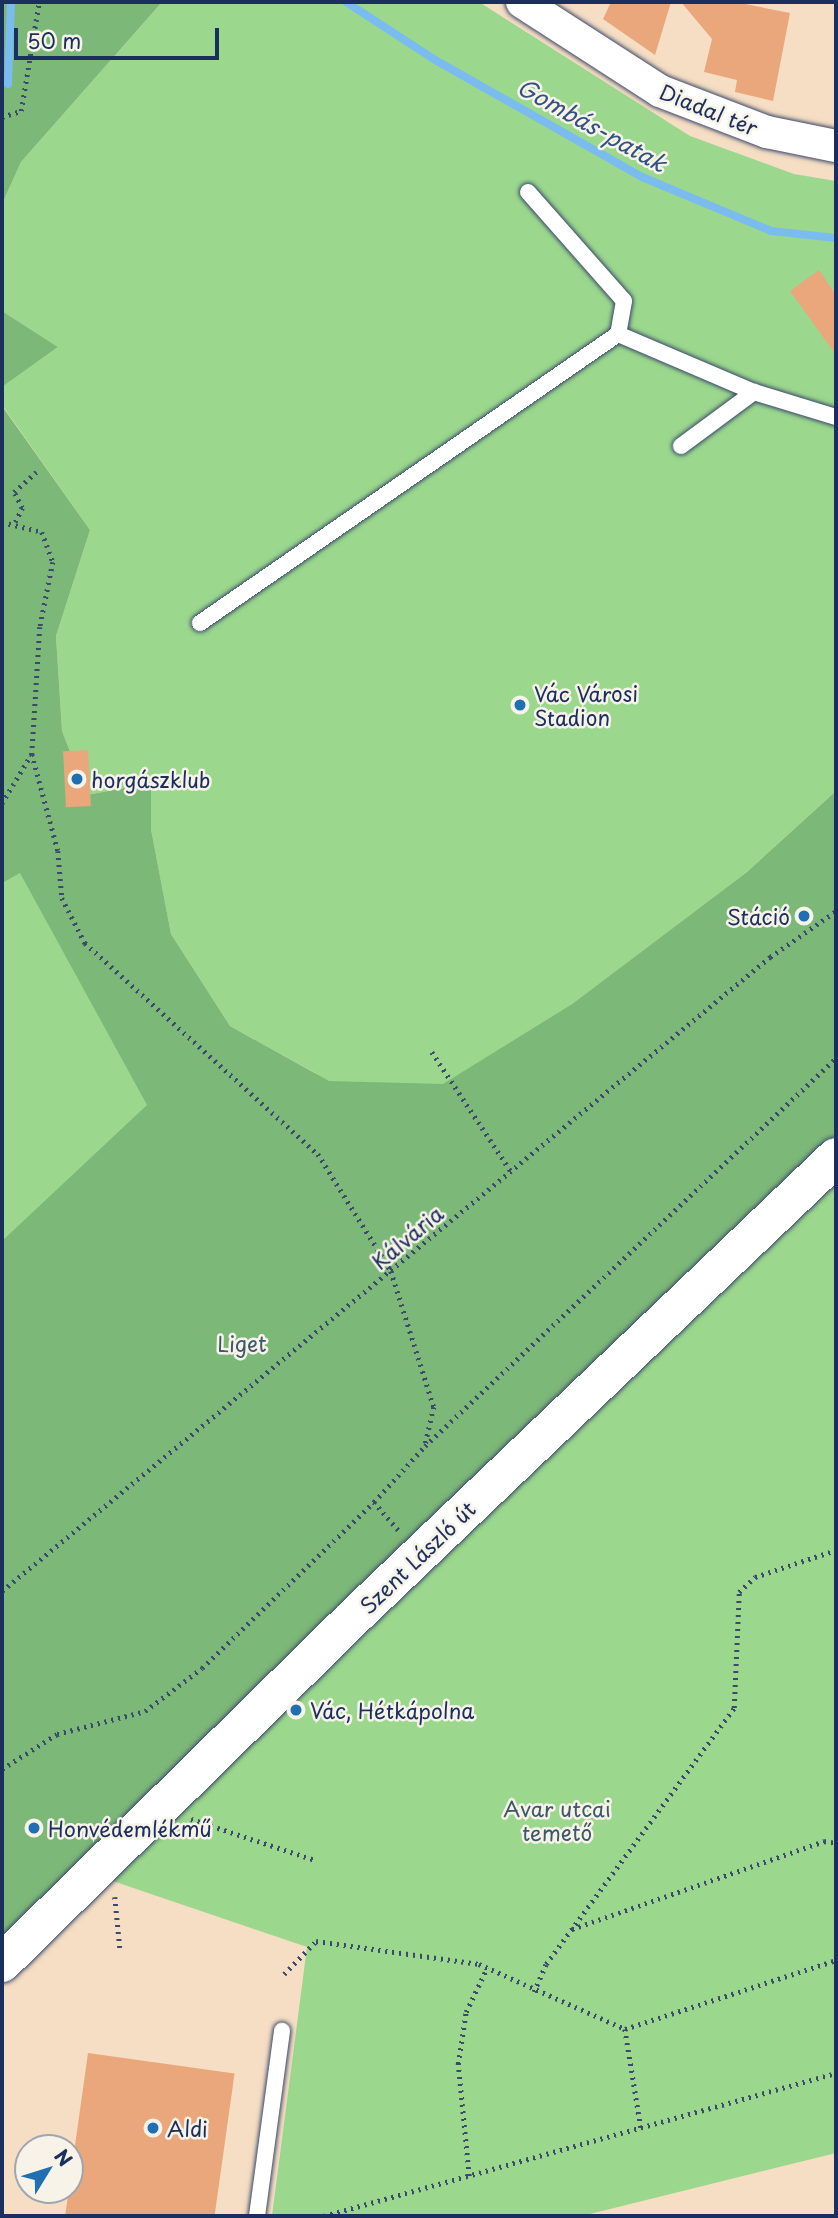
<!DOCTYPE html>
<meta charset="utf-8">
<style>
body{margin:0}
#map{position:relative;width:838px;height:2218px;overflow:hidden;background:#f5dec3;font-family:"Playpen Sans",sans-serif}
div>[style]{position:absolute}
.green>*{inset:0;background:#9bd88d}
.forest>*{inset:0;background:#7cb878}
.stream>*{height:8px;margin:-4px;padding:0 4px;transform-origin:4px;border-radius:4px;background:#7bbcf0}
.building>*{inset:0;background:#eaa77b;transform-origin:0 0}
.path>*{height:4.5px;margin-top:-2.25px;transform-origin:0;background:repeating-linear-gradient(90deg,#3c496d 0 2px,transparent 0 7px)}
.roads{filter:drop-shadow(0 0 2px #3c496d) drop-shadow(0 0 2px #3c496d)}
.service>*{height:16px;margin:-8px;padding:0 8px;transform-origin:8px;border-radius:8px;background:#fff}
.minor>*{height:32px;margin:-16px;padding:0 16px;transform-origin:16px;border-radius:16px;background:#fff}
.primary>*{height:38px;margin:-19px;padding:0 19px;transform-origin:19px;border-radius:19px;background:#fff}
.dots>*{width:19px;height:19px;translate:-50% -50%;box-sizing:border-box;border:4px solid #f7f3e8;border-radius:50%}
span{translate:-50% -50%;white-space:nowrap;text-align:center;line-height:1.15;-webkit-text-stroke:5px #f7f3e8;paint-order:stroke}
.street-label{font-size:21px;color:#1b2f5e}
.poi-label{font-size:21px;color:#1b2f5e}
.left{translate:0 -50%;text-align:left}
.right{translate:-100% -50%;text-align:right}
.park-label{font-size:21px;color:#3b596a}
.water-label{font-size:23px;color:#335282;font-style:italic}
.frame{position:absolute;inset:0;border:4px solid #1b2f5e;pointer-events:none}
.north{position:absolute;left:14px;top:2134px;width:70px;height:70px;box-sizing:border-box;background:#f7f3e8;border:2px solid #9fa5b1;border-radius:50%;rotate:52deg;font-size:19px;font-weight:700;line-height:28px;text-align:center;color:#1b2f5e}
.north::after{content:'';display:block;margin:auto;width:24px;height:32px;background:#1f6fb2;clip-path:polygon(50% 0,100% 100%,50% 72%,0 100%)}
.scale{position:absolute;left:14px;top:28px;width:205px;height:32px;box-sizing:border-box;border:4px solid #1b2f5e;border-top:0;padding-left:9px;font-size:21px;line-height:24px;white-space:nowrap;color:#1b2f5e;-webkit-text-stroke:5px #f7f3e8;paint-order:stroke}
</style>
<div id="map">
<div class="green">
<div style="clip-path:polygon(162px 2px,479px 2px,690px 136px,794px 174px,836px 181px,836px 791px,747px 872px,572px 1004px,443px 1085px,337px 1082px,2px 1909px,2px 417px,44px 625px,65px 784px,221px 1042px,317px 1074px,230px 1026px,171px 934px,151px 829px,151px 783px,87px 795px,62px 731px,56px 636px,90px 530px,2px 405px,2px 387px,58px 347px,2px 311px,2px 204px,21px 162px)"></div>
<div style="clip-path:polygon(836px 1182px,836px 2153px,582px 2216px,272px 2216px,307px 1947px,101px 1877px)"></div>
</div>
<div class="forest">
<div style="clip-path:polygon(2px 2px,162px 2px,21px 162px,2px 204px)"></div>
<div style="clip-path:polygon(2px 311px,58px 347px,2px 387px)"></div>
<div style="clip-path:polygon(2px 406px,90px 530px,56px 636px,62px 731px,87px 795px,151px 783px,151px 829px,171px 934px,230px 1026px,329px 1081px,443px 1084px,572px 1004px,747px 872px,836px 791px,836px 1182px,2px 1974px,2px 1241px,147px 1105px,20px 873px,2px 883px)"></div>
</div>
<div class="stream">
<div style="left:346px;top:2px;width:108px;rotate:33deg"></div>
<div style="left:437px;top:61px;width:236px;rotate:29.5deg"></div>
<div style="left:642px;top:177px;width:140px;rotate:22.7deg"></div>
<div style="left:771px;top:231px;width:65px;rotate:6.1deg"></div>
<div style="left:8px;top:84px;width:82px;rotate:-87.9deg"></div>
</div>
<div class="building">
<div style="clip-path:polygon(611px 2px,671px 2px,655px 55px,603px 19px)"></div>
<div style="clip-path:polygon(681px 2px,735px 2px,790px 13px,773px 101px,735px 92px,737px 80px,704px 72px,712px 39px)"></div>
<div style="clip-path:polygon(819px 270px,836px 295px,836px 355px,790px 291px)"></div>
<div style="left:88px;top:750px;width:56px;height:25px;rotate:87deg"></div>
<div style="left:88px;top:2053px;width:148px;height:164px;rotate:8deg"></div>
</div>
<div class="path">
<div style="left:2px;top:117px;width:20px;rotate:-18deg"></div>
<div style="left:21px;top:111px;width:110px;rotate:-80.6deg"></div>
<div style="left:2px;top:522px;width:41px;rotate:14deg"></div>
<div style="left:42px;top:532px;width:32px;rotate:70deg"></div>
<div style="left:53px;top:562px;width:66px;rotate:101.3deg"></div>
<div style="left:40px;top:627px;width:127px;rotate:93.6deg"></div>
<div style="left:32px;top:754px;width:58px;rotate:121deg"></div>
<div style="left:15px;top:522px;width:16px;rotate:-63deg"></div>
<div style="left:22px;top:508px;width:18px;rotate:-117deg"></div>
<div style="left:14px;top:492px;width:30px;rotate:-42deg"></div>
<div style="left:32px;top:754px;width:100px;rotate:75deg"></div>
<div style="left:58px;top:851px;width:47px;rotate:85.1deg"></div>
<div style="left:62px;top:898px;width:51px;rotate:62.9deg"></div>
<div style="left:85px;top:943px;width:314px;rotate:42.2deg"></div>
<div style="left:318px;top:1154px;width:138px;rotate:58deg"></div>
<div style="left:391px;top:1271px;width:143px;rotate:72.5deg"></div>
<div style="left:434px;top:1407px;width:40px;rotate:103deg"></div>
<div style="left:432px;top:1052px;width:145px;rotate:56.5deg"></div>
<div style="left:374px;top:1502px;width:37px;rotate:49deg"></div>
<div style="left:2px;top:1591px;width:996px;rotate:-39.54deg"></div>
<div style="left:770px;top:957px;width:80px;rotate:-34.9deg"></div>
<div style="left:2px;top:1769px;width:65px;rotate:-32.5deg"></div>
<div style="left:57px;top:1734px;width:91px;rotate:-14.6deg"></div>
<div style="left:145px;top:1711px;width:71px;rotate:-37deg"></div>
<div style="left:202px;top:1668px;width:239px;rotate:-44deg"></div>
<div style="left:374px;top:1502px;width:76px;rotate:-47.7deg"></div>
<div style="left:425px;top:1446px;width:565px;rotate:-43.35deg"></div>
<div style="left:191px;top:1819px;width:131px;rotate:18.3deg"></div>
<div style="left:115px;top:1897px;width:51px;rotate:84.4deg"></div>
<div style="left:572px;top:1929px;width:267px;rotate:-19.2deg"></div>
<div style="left:824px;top:1841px;width:12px;rotate:9deg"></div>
<div style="left:284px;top:1974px;width:46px;rotate:-45.9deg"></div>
<div style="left:316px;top:1941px;width:165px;rotate:8deg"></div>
<div style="left:479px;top:1964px;width:160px;rotate:24deg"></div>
<div style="left:625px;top:2029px;width:222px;rotate:-18.1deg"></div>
<div style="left:534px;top:1992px;width:30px;rotate:-67deg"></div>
<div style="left:546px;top:1964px;width:318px;rotate:-53.7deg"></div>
<div style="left:734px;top:1708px;width:116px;rotate:-87.5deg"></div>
<div style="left:739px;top:1592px;width:22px;rotate:-43deg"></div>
<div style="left:755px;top:1577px;width:85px;rotate:-18.4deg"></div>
<div style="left:625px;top:2029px;width:100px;rotate:80.8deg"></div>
<div style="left:469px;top:2176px;width:113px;rotate:-95.6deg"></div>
<div style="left:458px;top:2064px;width:53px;rotate:-81.3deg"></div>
<div style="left:466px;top:2012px;width:49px;rotate:-64.5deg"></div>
<div style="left:324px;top:2216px;width:532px;rotate:-15.6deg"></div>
</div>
<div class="roads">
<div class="service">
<div style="left:528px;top:192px;width:145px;rotate:48.6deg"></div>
<div style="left:624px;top:301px;width:34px;rotate:100deg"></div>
<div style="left:681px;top:446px;width:91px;rotate:-36.5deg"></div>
<div style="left:200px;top:623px;width:508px;rotate:-34.66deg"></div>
<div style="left:618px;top:334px;width:148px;rotate:23.1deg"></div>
<div style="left:754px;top:392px;width:86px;rotate:17deg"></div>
<div style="left:257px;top:2216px;width:187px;rotate:-82.3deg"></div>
</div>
<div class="minor">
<div style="left:522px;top:2px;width:164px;rotate:32.8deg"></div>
<div style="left:660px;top:91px;width:115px;rotate:21deg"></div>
<div style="left:767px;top:132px;width:70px;rotate:11.5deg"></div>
</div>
<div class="primary">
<div style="left:2px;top:1963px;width:494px;rotate:-44.5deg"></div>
<div style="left:354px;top:1617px;width:666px;rotate:-43.66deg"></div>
</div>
</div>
<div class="dots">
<div style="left:520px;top:705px;background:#1f6fb2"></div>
<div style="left:77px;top:779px;background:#1f6fb2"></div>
<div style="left:804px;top:916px;background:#1f6fb2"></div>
<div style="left:296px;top:1710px;background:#1f6fb2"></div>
<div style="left:34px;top:1828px;background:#1f6fb2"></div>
<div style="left:153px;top:2128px;background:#1f6fb2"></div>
</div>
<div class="street-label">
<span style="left:709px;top:109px;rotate:22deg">Diadal tér</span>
<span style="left:407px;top:1237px;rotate:-40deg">Kálvária</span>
<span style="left:417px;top:1557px;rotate:-44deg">Szent László út</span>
</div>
<div class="poi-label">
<span class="left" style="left:534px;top:705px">Vác Városi<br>Stadion</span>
<span class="left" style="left:91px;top:779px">horgászklub</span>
<span class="right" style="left:790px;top:916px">Stáció</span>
<span class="left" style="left:310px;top:1710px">Vác, Hétkápolna</span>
<span class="left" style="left:48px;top:1828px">Honvédemlékmű</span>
<span class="left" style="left:167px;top:2128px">Aldi</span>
</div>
<div class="park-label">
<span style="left:242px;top:1343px">Liget</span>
<span style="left:557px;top:1820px">Avar utcai<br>temető</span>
</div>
<div class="water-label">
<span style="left:592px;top:125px;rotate:29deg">Gombás-patak</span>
</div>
<div class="frame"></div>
<div class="north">N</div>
<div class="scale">50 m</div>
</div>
